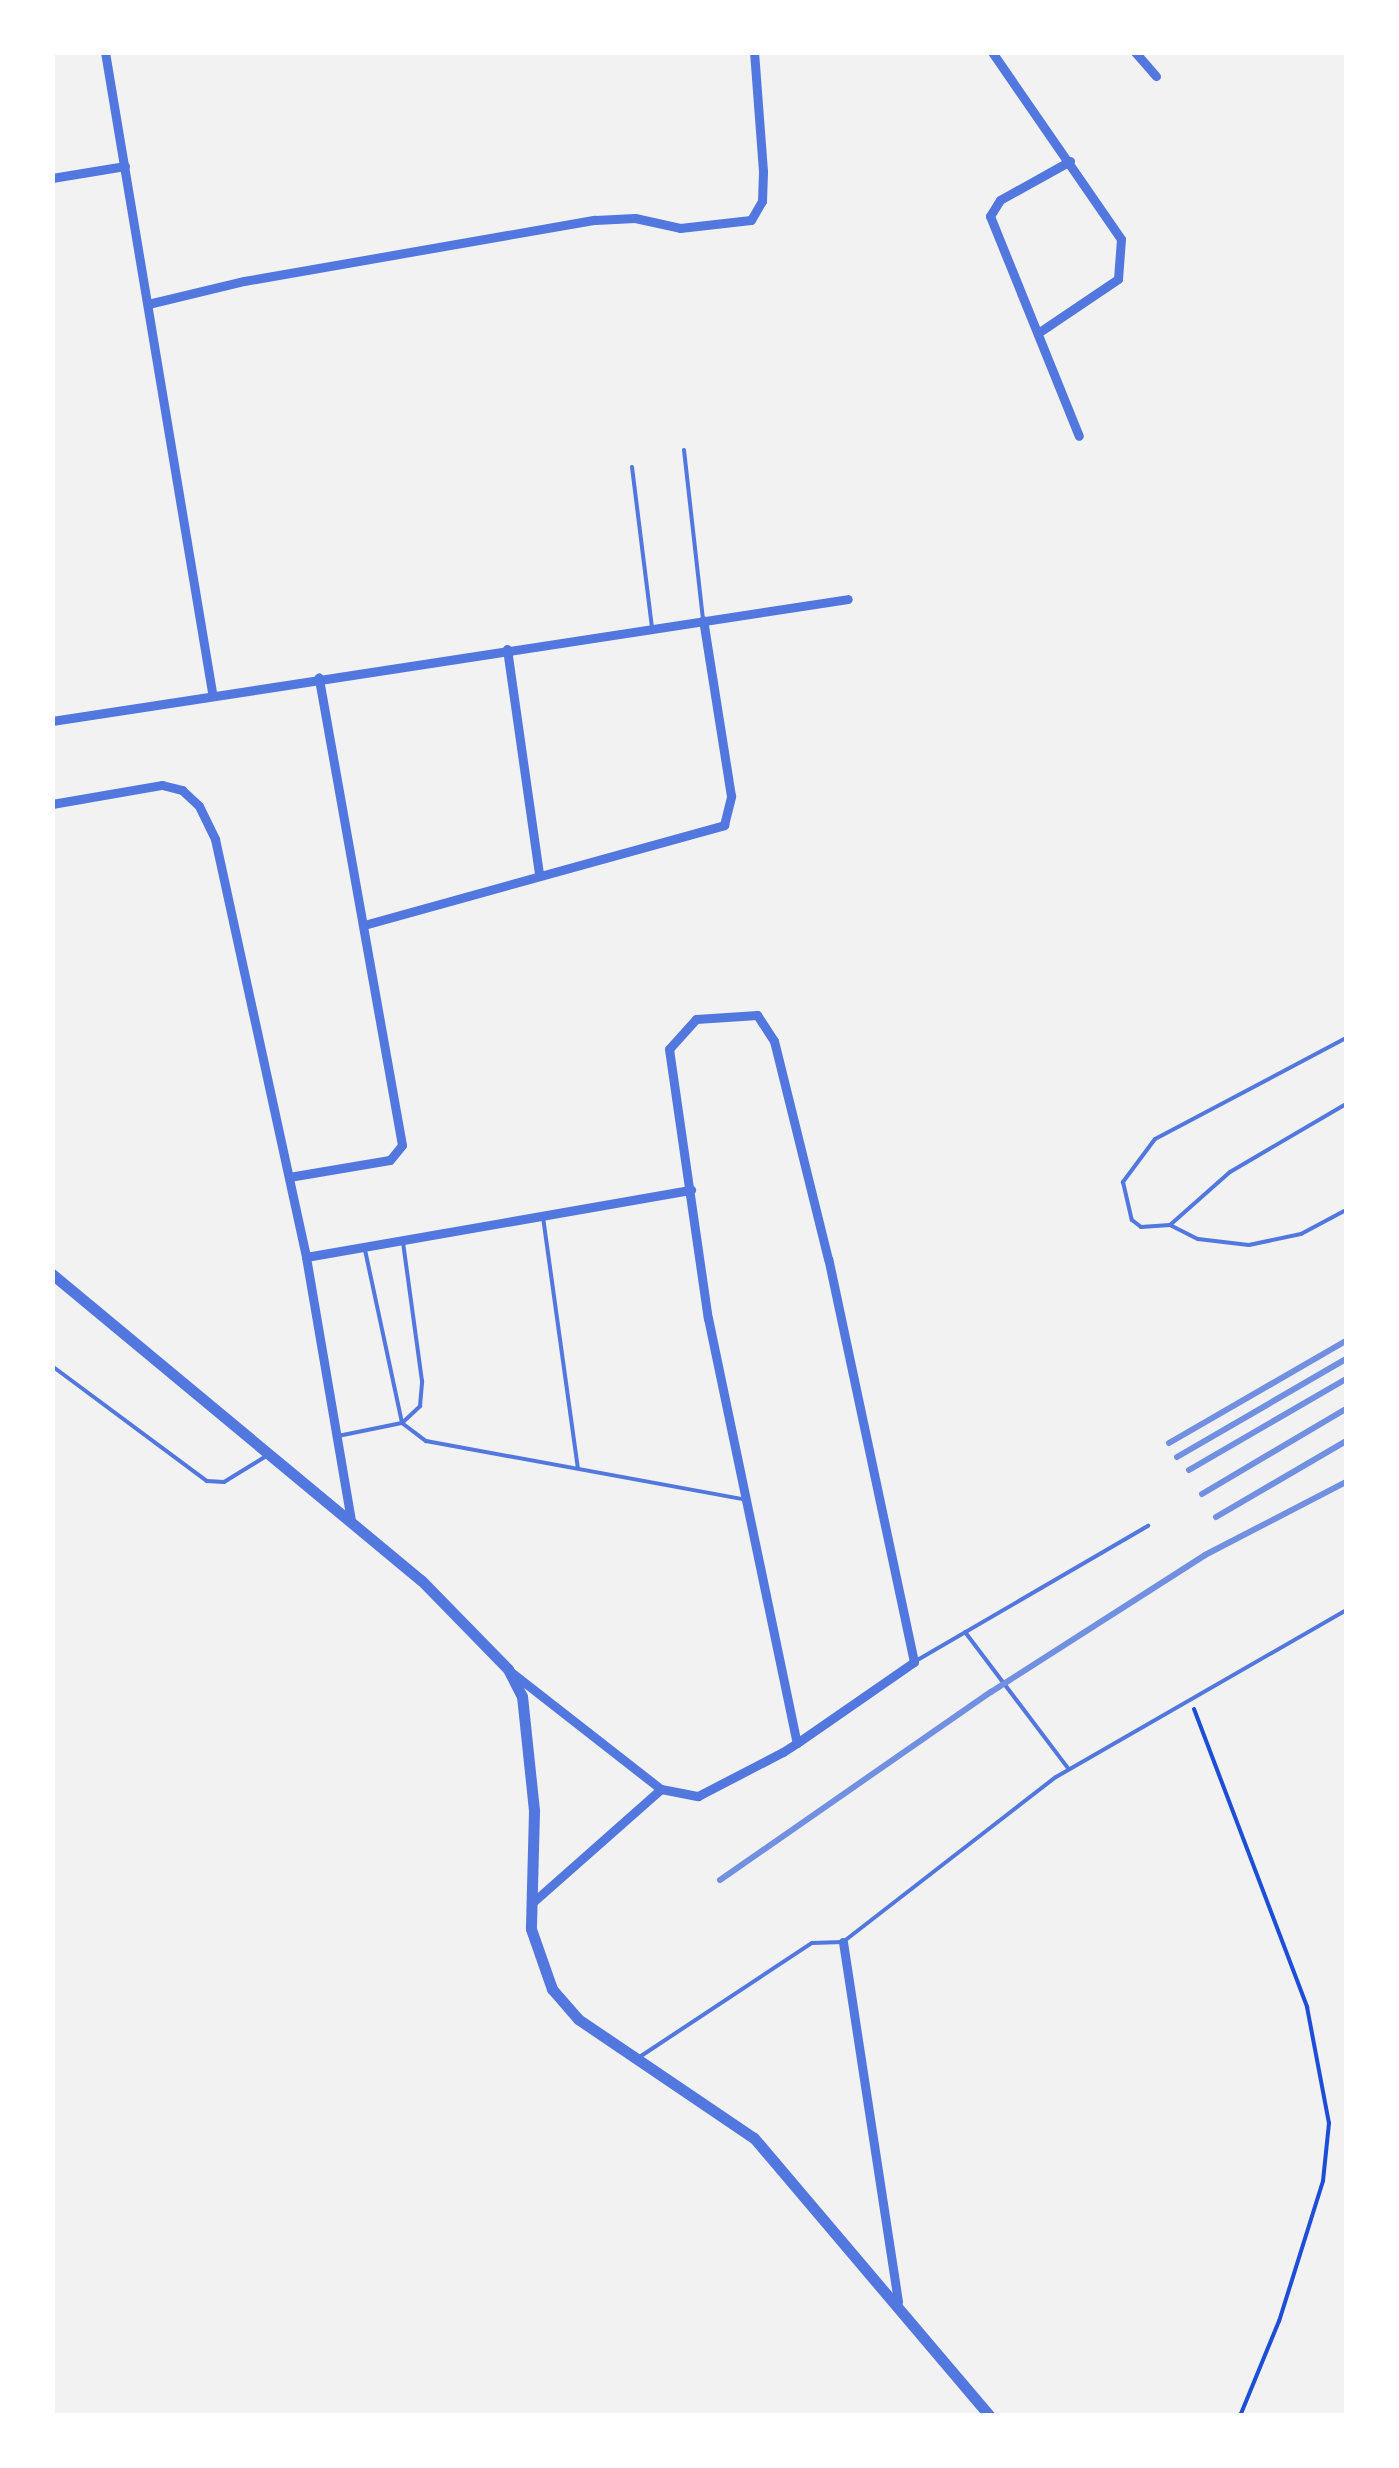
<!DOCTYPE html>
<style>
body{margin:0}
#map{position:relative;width:1399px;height:2468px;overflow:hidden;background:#f2f2f2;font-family:Montserrat,sans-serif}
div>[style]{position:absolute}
.path>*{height:4px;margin:-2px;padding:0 2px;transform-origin:2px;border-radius:2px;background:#1d4ed8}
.service>*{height:4px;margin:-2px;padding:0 2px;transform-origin:2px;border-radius:2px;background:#5277de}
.minor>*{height:9px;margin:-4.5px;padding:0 4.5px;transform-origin:4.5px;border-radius:4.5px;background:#5277de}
.tertiary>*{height:11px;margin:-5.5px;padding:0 5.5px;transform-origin:5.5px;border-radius:5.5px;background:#5277de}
.rail>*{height:6px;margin:-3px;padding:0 3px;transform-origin:3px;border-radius:3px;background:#7290e2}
span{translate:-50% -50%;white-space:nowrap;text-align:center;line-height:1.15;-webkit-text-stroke:8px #fff;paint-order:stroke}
.frame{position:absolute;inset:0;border:55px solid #fff;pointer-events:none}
</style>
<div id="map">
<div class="path">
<div style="left:1194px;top:1709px;width:319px;rotate:69.2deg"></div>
<div style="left:1307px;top:2007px;width:118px;rotate:79.3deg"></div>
<div style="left:1329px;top:2123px;width:58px;rotate:95.9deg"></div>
<div style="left:1323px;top:2181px;width:147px;rotate:107.4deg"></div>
<div style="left:1279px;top:2321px;width:103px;rotate:112.3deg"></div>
</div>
<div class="service">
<div style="left:684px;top:450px;width:171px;rotate:83.6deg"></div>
<div style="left:632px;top:467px;width:162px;rotate:82.9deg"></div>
<div style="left:1346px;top:1038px;width:216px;rotate:152.1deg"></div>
<div style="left:1155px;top:1139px;width:54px;rotate:126.7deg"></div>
<div style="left:1123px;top:1182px;width:39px;rotate:77deg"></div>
<div style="left:1132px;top:1220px;width:11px;rotate:38deg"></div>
<div style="left:1141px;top:1227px;width:29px;rotate:-4deg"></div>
<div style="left:1170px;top:1225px;width:80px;rotate:-41.5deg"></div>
<div style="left:1230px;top:1172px;width:134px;rotate:-30.4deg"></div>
<div style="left:543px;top:1217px;width:253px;rotate:82.1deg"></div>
<div style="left:1170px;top:1225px;width:31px;rotate:27deg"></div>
<div style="left:1198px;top:1239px;width:51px;rotate:6.7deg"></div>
<div style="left:1249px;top:1245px;width:53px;rotate:-11.9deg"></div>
<div style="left:1301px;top:1234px;width:51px;rotate:-28.1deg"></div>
<div style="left:365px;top:1250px;width:177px;rotate:77.9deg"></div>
<div style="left:402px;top:1423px;width:30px;rotate:37deg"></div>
<div style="left:426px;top:1441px;width:322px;rotate:10.4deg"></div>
<div style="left:52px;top:1366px;width:193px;rotate:36.6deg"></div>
<div style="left:207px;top:1481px;width:17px;rotate:3deg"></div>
<div style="left:224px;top:1482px;width:52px;rotate:-31.5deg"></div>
<div style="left:338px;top:1436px;width:65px;rotate:-11.5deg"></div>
<div style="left:402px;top:1423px;width:25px;rotate:-43deg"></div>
<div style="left:420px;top:1406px;width:25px;rotate:-85deg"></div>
<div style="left:422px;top:1381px;width:139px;rotate:-97.8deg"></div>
<div style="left:965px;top:1632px;width:171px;rotate:52.9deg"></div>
<div style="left:914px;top:1662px;width:271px;rotate:-30.2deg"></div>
<div style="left:641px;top:2056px;width:205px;rotate:-33.5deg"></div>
<div style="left:812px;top:1943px;width:31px;rotate:-2deg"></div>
<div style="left:843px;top:1942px;width:269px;rotate:-37.8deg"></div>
<div style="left:1056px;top:1777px;width:335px;rotate:-29.9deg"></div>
</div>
<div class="minor">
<div style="left:105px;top:52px;width:649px;rotate:80.51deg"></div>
<div style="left:992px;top:52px;width:227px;rotate:55.4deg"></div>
<div style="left:1121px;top:239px;width:40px;rotate:94.3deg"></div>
<div style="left:1118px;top:279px;width:93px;rotate:146deg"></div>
<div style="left:1135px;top:52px;width:32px;rotate:49deg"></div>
<div style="left:1070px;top:161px;width:80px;rotate:150.9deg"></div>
<div style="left:1000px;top:200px;width:19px;rotate:122deg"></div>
<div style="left:990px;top:216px;width:237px;rotate:68deg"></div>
<div style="left:52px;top:178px;width:74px;rotate:-9.3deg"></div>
<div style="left:148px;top:304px;width:99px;rotate:-13.5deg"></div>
<div style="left:244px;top:281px;width:356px;rotate:-9.9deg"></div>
<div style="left:595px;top:220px;width:40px;rotate:-2.9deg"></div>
<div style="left:635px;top:218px;width:46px;rotate:12.5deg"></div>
<div style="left:680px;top:228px;width:71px;rotate:-6.4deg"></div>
<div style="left:751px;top:220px;width:22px;rotate:-60deg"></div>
<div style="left:762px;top:201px;width:30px;rotate:-88deg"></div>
<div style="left:763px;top:171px;width:119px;rotate:-94.3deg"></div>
<div style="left:507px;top:649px;width:228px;rotate:81.9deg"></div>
<div style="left:52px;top:721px;width:805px;rotate:-8.71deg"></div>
<div style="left:52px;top:804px;width:112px;rotate:-9.8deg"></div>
<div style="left:162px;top:785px;width:21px;rotate:14deg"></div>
<div style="left:182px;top:790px;width:23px;rotate:43deg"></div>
<div style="left:199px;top:806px;width:37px;rotate:64deg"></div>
<div style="left:215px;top:839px;width:428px;rotate:77.7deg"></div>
<div style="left:306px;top:1257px;width:268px;rotate:80.3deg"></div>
<div style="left:364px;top:925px;width:374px;rotate:-15.5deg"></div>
<div style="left:724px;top:825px;width:30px;rotate:-76deg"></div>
<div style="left:731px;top:796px;width:178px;rotate:-99deg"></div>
<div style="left:289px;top:1177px;width:102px;rotate:-9.6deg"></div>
<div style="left:390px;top:1160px;width:19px;rotate:-51deg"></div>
<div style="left:402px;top:1145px;width:475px;rotate:-100.1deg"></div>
<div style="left:306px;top:1257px;width:391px;rotate:-9.9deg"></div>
<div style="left:511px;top:1672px;width:190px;rotate:38deg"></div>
<div style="left:661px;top:1789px;width:38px;rotate:11deg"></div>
<div style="left:698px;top:1796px;width:96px;rotate:-27.4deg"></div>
<div style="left:783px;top:1752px;width:17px;rotate:-33deg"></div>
<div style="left:797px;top:1743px;width:142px;rotate:-34.7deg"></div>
<div style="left:914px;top:1662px;width:412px;rotate:-102deg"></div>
<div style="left:828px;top:1259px;width:225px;rotate:-103.9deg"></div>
<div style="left:774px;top:1041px;width:31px;rotate:-123deg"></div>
<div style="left:757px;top:1015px;width:61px;rotate:176.2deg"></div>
<div style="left:696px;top:1019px;width:40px;rotate:132deg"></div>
<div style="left:669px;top:1049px;width:272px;rotate:81.8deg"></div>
<div style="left:708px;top:1318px;width:434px;rotate:78.2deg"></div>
<div style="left:532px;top:1903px;width:172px;rotate:-41.5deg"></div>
<div style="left:843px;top:1942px;width:364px;rotate:81.3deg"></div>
</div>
<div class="tertiary">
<div style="left:52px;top:1274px;width:479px;rotate:39.7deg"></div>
<div style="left:421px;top:1580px;width:124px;rotate:45.7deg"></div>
<div style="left:508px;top:1669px;width:30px;rotate:63deg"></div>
<div style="left:522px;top:1696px;width:116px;rotate:84deg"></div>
<div style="left:534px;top:1811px;width:118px;rotate:91.5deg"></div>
<div style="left:531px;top:1929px;width:64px;rotate:70.7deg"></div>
<div style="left:552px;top:1989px;width:40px;rotate:49deg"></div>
<div style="left:578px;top:2019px;width:212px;rotate:34.1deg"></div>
<div style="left:754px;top:2138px;width:365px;rotate:49.7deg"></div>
</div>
<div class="rail">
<div style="left:1169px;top:1443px;width:204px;rotate:-30deg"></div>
<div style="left:1177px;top:1457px;width:195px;rotate:-30.1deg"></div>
<div style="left:1189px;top:1470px;width:181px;rotate:-30.1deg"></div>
<div style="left:1202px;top:1494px;width:167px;rotate:-30.6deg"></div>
<div style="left:1216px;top:1517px;width:151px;rotate:-30.3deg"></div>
<div style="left:720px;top:1880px;width:330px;rotate:-34.8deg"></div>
<div style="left:991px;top:1692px;width:254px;rotate:-32.6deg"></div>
<div style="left:1205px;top:1555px;width:159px;rotate:-27.4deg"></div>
</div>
<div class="frame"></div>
</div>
